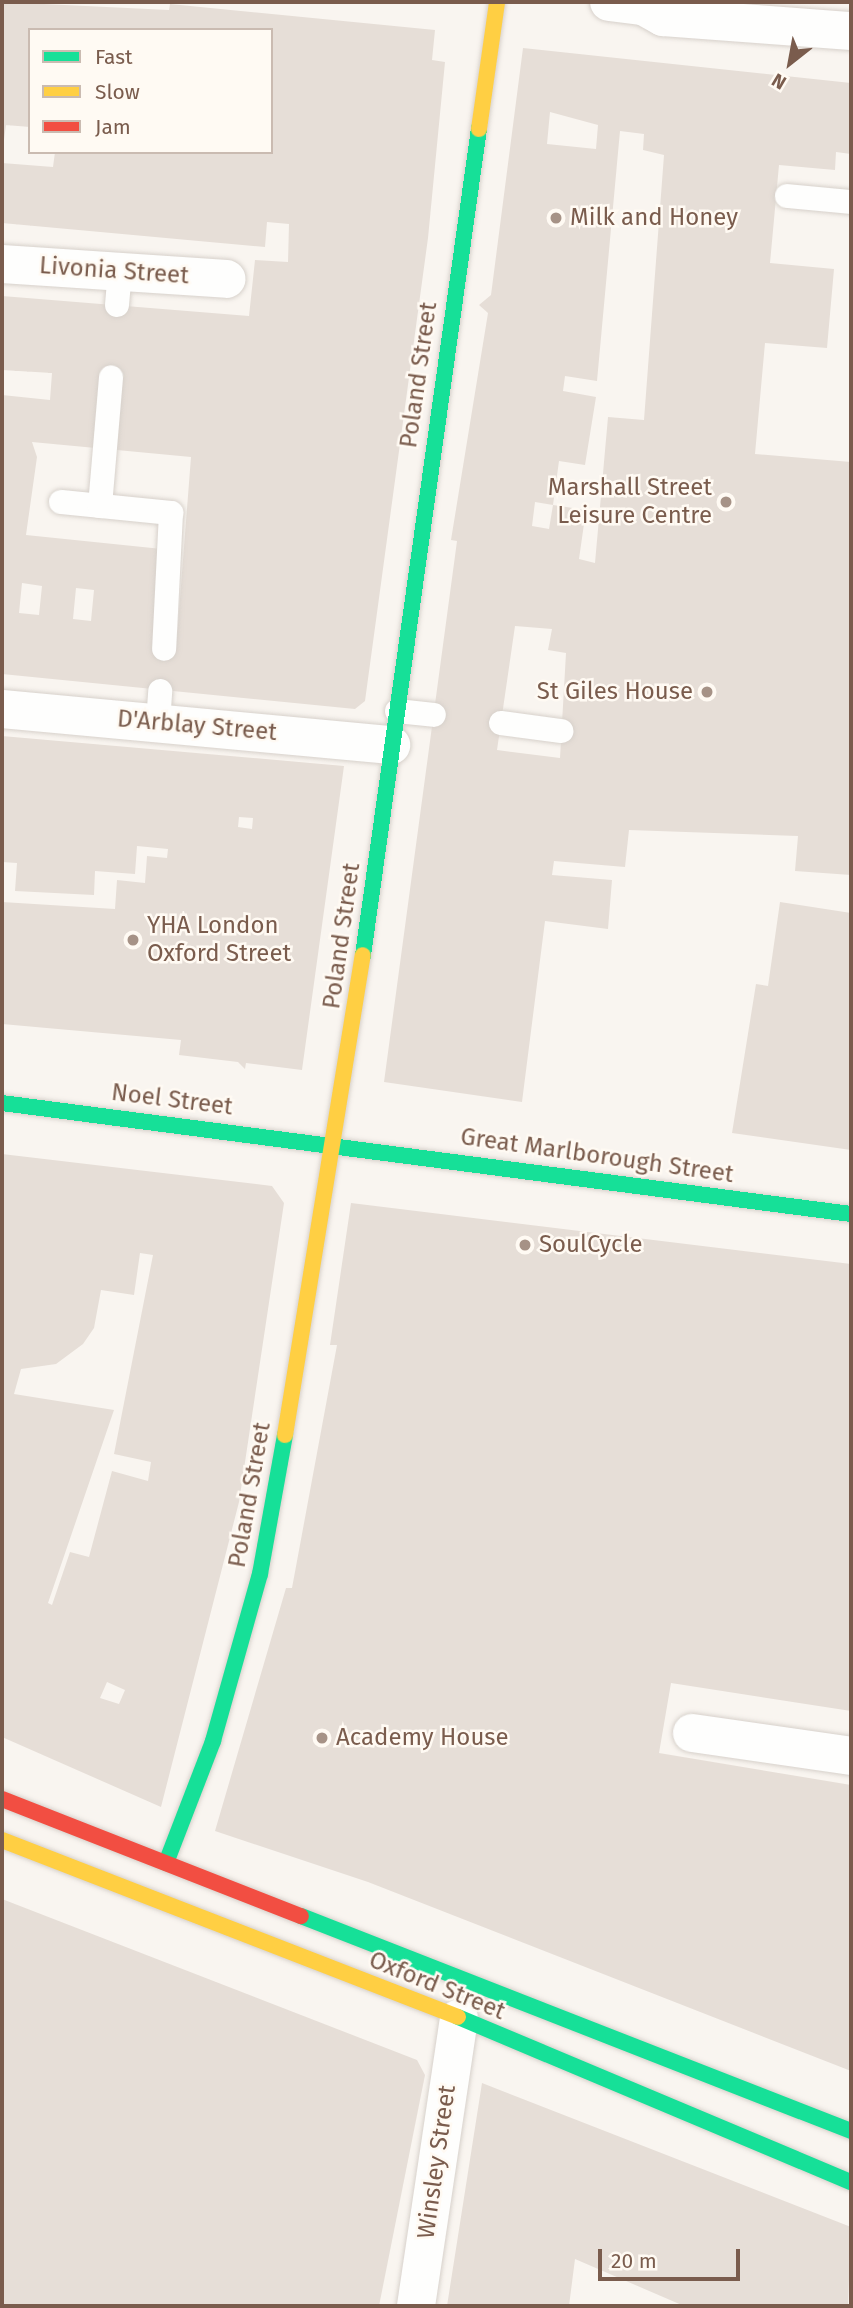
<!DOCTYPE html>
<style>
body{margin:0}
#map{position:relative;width:853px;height:2308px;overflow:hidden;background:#f9f5f0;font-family:"Fira Sans",sans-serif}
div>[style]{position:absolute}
.building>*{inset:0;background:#e6ded7}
.roads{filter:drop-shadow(0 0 2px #d7d1cb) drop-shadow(0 0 2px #d7d1cb)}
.lane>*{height:24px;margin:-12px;padding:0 12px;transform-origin:12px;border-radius:12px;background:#fefefd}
.street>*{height:38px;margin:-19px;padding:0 19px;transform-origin:19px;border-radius:19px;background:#fefefd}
.fast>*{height:16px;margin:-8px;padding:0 8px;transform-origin:8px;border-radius:8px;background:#16e098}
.slow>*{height:16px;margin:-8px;padding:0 8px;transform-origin:8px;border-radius:8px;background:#ffcf43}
.jam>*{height:16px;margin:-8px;padding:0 8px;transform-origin:8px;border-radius:8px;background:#f24e42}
.dots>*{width:19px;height:19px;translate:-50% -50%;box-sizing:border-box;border:4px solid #fffaf3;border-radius:50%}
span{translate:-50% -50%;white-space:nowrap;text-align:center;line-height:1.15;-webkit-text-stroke:5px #fffaf3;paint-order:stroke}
.poi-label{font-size:24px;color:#7a5c4d}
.left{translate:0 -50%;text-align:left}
.right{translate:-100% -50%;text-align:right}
.street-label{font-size:24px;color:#7a5c4d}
.frame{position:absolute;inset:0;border:4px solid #7a5c4d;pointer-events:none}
.legend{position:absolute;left:28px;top:28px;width:245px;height:126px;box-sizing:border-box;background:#fffaf3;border:2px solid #cabbb1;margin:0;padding:9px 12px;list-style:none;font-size:21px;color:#7a5c4d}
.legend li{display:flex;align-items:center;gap:14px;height:35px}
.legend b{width:35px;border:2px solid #cabbb1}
.north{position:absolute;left:755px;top:28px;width:70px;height:70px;-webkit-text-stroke:5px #fffaf3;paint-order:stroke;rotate:211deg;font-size:19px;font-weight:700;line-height:28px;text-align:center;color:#7a5c4d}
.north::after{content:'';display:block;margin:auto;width:24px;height:32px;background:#7a5c4d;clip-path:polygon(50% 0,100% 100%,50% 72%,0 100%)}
.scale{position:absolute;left:598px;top:2249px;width:142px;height:32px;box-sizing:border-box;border:4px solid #7a5c4d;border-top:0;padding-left:9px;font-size:21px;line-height:24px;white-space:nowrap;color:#7a5c4d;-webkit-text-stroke:5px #fffaf3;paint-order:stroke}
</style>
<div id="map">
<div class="building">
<div style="clip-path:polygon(evenodd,2px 2px,169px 10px,170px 4px,435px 30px,432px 60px,445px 62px,428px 238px,365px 701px,355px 709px,2px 674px,2px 395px,50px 400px,52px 373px,2px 370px,2px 296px,249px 316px,255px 260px,288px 262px,289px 224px,267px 222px,265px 247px,2px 223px,2px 163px,53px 167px,55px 152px,271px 152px,271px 30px,30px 30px,30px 127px,6px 125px,2px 155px,2px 2px,32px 442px,191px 457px,176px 650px,162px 549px,26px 535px,37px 457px,32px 442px,2px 2px,22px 583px,42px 586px,39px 615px,19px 613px,22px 583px,2px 2px,76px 588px,94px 590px,91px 621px,73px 619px,76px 588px)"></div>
<div style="clip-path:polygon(evenodd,523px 48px,851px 83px,851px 154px,836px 152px,835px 170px,779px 165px,770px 263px,834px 269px,827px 348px,765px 343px,755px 454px,851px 462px,851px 875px,795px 871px,798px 836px,629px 830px,625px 867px,554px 861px,552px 875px,612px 880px,608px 929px,545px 921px,522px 1102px,384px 1082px,455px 556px,457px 541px,451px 540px,488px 313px,479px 305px,491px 295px,523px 48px,550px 112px,598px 125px,596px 149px,547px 144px,550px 112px,523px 48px,620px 131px,644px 134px,643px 150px,664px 155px,644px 420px,608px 417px,595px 563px,579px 559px,586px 510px,553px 505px,549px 529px,532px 526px,535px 502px,553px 505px,559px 461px,585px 465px,596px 397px,563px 391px,565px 376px,597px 381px,620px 131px,523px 48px,515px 626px,552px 629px,548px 650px,566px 653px,560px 758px,497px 750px,515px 626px)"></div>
<div style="clip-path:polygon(evenodd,2px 736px,344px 766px,302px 1070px,246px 1063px,245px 1069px,238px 1062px,179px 1055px,181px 1040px,2px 1024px,2px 902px,115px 909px,117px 880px,145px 883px,147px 856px,167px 858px,168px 849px,137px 846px,135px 874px,95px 871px,94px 895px,15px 891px,17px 863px,2px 862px,2px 736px,239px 817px,253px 818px,252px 829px,238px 827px,239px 817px)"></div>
<div style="clip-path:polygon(780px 902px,851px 913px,851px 1150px,732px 1133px,756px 984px,768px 986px)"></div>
<div style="clip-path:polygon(evenodd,2px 1154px,272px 1186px,284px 1203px,239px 1502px,161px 1807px,2px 1737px,2px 1154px,140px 1253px,153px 1255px,114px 1454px,151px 1462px,148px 1481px,112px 1471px,89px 1557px,70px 1552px,52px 1605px,48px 1603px,114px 1410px,14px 1394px,21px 1369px,56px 1364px,83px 1344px,94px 1328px,101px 1290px,134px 1295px,140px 1253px,2px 1154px,107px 1682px,125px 1690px,119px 1704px,100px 1698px,107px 1682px)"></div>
<div style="clip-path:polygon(351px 1203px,851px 1264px,851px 1711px,671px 1683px,659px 1753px,851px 1785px,851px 2071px,368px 1882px,215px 1831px,286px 1588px,292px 1588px,337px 1345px,330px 1345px)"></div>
<div style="clip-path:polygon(2px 1899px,417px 2060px,425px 2075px,379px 2306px,2px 2306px)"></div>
<div style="clip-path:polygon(482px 2083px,851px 2227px,848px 2306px,684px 2306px,575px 2259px,569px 2306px,447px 2306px)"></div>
</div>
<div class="roads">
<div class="lane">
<div style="left:787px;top:196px;width:64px;rotate:5.4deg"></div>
<div style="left:117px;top:305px;width:35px;rotate:-85deg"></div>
<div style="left:61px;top:502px;width:111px;rotate:5.7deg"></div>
<div style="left:171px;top:513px;width:136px;rotate:92.9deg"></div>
<div style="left:100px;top:506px;width:129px;rotate:-85.1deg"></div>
<div style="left:397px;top:711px;width:37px;rotate:6deg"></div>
<div style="left:158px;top:723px;width:32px;rotate:-86deg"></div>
<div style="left:501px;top:723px;width:61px;rotate:7.6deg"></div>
</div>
<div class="street">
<div style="left:609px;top:2px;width:34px;rotate:7deg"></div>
<div style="left:643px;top:6px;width:23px;rotate:29deg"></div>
<div style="left:663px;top:17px;width:189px;rotate:4.3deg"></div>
<div style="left:2px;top:264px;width:225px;rotate:3.8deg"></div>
<div style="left:2px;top:709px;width:391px;rotate:5.3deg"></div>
<div style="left:692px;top:1733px;width:161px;rotate:8.2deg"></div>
<div style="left:416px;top:2306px;width:291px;rotate:-81.5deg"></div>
</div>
<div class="fast">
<div style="left:363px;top:955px;width:834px;rotate:-82.01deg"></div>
<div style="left:2px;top:1103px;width:856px;rotate:7.45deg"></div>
<div style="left:166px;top:1863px;width:131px;rotate:-68.9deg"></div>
<div style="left:213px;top:1741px;width:173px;rotate:-74.3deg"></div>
<div style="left:260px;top:1574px;width:141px;rotate:-79.8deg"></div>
<div style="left:301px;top:1916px;width:591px;rotate:21.35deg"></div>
<div style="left:458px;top:2017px;width:426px;rotate:22.8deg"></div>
</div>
<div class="slow">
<div style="left:479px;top:129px;width:128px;rotate:-81.9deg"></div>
<div style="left:285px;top:1435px;width:486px;rotate:-80.8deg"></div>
<div style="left:2px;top:1840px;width:489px;rotate:21.2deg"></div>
</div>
<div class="jam">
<div style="left:2px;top:1799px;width:321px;rotate:21.4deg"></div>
</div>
</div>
<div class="dots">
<div style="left:556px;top:218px;background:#a69286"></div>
<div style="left:726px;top:502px;background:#a69286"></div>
<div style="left:707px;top:692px;background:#a69286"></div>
<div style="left:133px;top:940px;background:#a69286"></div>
<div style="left:525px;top:1245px;background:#a69286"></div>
<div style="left:322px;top:1738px;background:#a69286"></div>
</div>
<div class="poi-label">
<span class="left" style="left:570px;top:218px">Milk and Honey</span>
<span class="right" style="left:712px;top:502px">Marshall Street<br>Leisure Centre</span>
<span class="right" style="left:693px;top:692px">St Giles House</span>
<span class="left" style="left:147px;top:940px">YHA London<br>Oxford Street</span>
<span class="left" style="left:539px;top:1245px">SoulCycle</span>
<span class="left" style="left:336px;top:1738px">Academy House</span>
</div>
<div class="street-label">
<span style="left:114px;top:271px;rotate:4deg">Livonia Street</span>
<span style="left:419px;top:375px;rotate:-82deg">Poland Street</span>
<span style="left:197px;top:726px;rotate:5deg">D'Arblay Street</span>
<span style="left:342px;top:936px;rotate:-82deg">Poland Street</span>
<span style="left:172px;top:1100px;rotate:7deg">Noel Street</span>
<span style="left:597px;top:1156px;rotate:8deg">Great Marlborough Street</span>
<span style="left:250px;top:1495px;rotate:-80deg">Poland Street</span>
<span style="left:437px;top:1986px;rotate:22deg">Oxford Street</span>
<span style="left:437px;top:2162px;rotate:-82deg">Winsley Street</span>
</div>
<div class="frame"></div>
<ul class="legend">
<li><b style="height:9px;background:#16e098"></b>Fast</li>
<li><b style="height:9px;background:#ffcf43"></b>Slow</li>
<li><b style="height:9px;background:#f24e42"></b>Jam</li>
</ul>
<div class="north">N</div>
<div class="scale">20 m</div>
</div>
